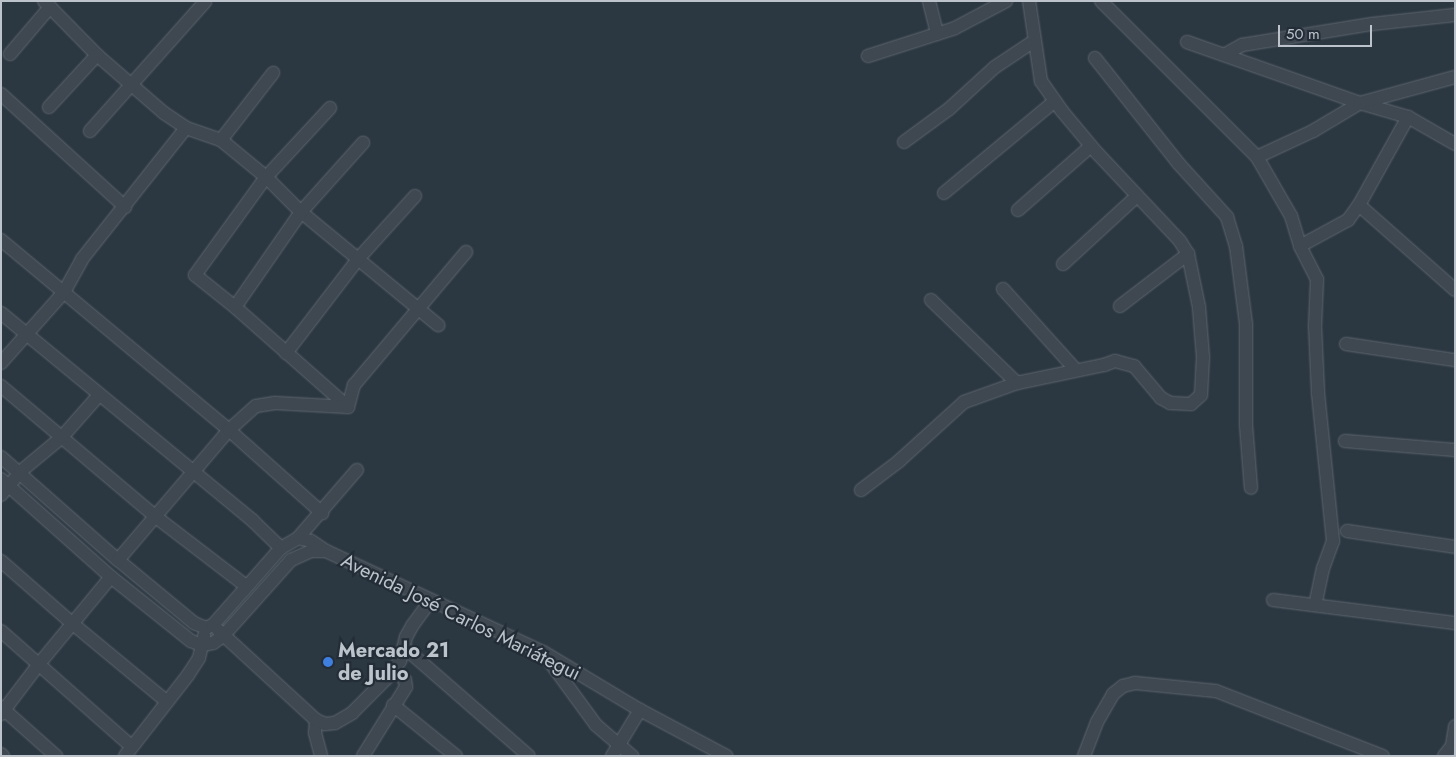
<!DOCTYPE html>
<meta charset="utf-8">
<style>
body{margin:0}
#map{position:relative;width:1456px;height:757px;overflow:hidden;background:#2b3741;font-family:Jost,sans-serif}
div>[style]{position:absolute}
.roads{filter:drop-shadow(0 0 1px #5d666e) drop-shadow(0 0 1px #5d666e)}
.minor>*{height:12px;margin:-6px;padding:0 6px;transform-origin:6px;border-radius:6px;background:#3f4851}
.dots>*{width:14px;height:14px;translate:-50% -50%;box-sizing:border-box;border:2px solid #232d37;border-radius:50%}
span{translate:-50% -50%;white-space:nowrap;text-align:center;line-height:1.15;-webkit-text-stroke:4.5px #232d37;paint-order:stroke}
.street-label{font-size:20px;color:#bcc3cb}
.poi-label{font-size:20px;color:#bcc3cb;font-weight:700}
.left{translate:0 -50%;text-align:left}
.frame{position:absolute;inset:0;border:2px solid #bcc3cb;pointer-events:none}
.scale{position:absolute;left:1278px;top:25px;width:94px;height:22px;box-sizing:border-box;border:2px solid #bcc3cb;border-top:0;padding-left:6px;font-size:15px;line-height:18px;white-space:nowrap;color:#bcc3cb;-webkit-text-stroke:4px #232d37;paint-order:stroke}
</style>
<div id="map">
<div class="roads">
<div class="minor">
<div style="left:44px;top:1px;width:76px;rotate:45.5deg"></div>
<div style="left:97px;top:55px;width:89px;rotate:40.9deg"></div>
<div style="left:164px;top:113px;width:27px;rotate:34deg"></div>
<div style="left:186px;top:128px;width:37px;rotate:19deg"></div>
<div style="left:221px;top:140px;width:58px;rotate:39.4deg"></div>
<div style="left:266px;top:177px;width:49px;rotate:45deg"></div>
<div style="left:301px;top:212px;width:178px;rotate:39.5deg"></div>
<div style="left:929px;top:1px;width:34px;rotate:76deg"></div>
<div style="left:1101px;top:1px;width:221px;rotate:45deg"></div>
<div style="left:1257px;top:157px;width:68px;rotate:60deg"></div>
<div style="left:1291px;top:216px;width:31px;rotate:73deg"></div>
<div style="left:1300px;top:246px;width:37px;rotate:63deg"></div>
<div style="left:1317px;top:279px;width:47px;rotate:92.4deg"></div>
<div style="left:1315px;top:326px;width:67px;rotate:87.4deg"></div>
<div style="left:1318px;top:393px;width:149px;rotate:84.2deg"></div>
<div style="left:1333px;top:541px;width:29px;rotate:110deg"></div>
<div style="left:1323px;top:568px;width:38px;rotate:102deg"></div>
<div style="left:1187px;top:42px;width:183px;rotate:19.4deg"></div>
<div style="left:1360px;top:103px;width:50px;rotate:16.3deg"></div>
<div style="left:1408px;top:117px;width:54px;rotate:29.9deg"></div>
<div style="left:10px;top:54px;width:62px;rotate:-49.6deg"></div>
<div style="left:1224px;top:55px;width:21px;rotate:-29deg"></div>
<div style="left:1242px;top:45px;width:132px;rotate:-9.2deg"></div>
<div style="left:1372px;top:24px;width:83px;rotate:-6.2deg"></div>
<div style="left:868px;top:56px;width:91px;rotate:-17.8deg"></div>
<div style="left:955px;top:28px;width:58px;rotate:-27.9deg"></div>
<div style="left:1095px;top:58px;width:135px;rotate:51.6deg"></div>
<div style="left:1179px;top:164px;width:72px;rotate:47.8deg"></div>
<div style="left:1227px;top:217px;width:30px;rotate:73deg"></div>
<div style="left:1236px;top:246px;width:79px;rotate:82.7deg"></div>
<div style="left:1246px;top:324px;width:101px;rotate:90deg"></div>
<div style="left:1246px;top:425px;width:63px;rotate:85.5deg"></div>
<div style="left:1px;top:94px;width:168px;rotate:42.3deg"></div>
<div style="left:49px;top:107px;width:71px;rotate:-47.3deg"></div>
<div style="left:330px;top:108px;width:94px;rotate:132.8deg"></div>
<div style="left:266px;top:177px;width:121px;rotate:125.9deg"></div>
<div style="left:195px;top:275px;width:51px;rotate:38.7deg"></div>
<div style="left:235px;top:307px;width:151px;rotate:41.5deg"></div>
<div style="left:90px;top:131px;width:173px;rotate:-48.3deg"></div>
<div style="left:221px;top:140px;width:85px;rotate:-52.2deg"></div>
<div style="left:904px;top:142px;width:56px;rotate:-36.3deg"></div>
<div style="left:949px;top:109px;width:62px;rotate:-42.4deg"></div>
<div style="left:995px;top:67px;width:47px;rotate:-33.7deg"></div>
<div style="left:1257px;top:157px;width:62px;rotate:-24.9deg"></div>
<div style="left:1313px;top:131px;width:55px;rotate:-30.8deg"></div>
<div style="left:1360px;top:103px;width:98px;rotate:-15.3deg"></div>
<div style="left:944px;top:193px;width:144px;rotate:-39.7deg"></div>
<div style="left:1359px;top:205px;width:128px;rotate:41.5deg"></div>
<div style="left:1018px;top:210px;width:97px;rotate:-41.2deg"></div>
<div style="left:1px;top:240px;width:297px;rotate:39.8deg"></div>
<div style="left:229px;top:430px;width:125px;rotate:41.7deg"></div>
<div style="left:1300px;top:246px;width:55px;rotate:-28.4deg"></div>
<div style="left:1348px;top:220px;width:19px;rotate:-54deg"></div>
<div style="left:1359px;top:205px;width:101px;rotate:-60.9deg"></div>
<div style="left:1063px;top:264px;width:100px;rotate:-42.6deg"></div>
<div style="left:1003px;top:289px;width:108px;rotate:48deg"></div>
<div style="left:931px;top:300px;width:120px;rotate:44deg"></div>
<div style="left:1120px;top:306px;width:86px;rotate:-37.4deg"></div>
<div style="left:235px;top:307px;width:116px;rotate:-55.2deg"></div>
<div style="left:301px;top:212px;width:93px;rotate:-48.1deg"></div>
<div style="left:1px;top:313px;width:327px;rotate:39.5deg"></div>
<div style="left:253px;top:521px;width:39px;rotate:44deg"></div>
<div style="left:1346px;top:344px;width:110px;rotate:8.4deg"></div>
<div style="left:286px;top:353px;width:118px;rotate:-52.5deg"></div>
<div style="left:358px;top:259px;width:85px;rotate:-47.9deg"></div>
<div style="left:1px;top:363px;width:95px;rotate:-48.4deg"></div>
<div style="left:64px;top:292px;width:38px;rotate:-61deg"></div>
<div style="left:82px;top:259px;width:167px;rotate:-51.6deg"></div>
<div style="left:1px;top:386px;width:203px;rotate:40.2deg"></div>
<div style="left:156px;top:517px;width:113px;rotate:37.5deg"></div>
<div style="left:1345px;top:441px;width:110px;rotate:4.7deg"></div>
<div style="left:1px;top:457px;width:156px;rotate:41.4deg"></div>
<div style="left:118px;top:560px;width:99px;rotate:39.7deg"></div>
<div style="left:194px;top:623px;width:13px;rotate:23deg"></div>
<div style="left:206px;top:628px;width:8px;rotate:-23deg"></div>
<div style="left:213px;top:625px;width:103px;rotate:-48.6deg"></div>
<div style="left:281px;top:548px;width:20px;rotate:-30deg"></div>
<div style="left:298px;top:538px;width:13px;rotate:13deg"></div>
<div style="left:311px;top:541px;width:18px;rotate:34deg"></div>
<div style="left:326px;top:551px;width:239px;rotate:25deg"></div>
<div style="left:543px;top:652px;width:113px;rotate:30.9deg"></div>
<div style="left:640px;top:710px;width:98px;rotate:28.1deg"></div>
<div style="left:1px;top:479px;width:147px;rotate:41.7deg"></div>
<div style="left:111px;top:577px;width:102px;rotate:38.7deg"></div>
<div style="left:191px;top:641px;width:12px;rotate:20deg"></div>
<div style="left:202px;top:645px;width:11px;rotate:-10deg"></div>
<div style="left:213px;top:643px;width:12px;rotate:-35deg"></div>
<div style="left:223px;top:636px;width:102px;rotate:-48.2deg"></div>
<div style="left:291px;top:560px;width:22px;rotate:-24deg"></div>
<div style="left:311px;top:551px;width:15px"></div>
<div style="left:861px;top:490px;width:48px;rotate:-37.3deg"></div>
<div style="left:899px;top:461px;width:88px;rotate:-42.2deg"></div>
<div style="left:964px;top:402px;width:56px;rotate:-19.7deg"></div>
<div style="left:1017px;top:383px;width:89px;rotate:-11.7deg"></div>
<div style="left:1104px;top:365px;width:12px;rotate:-20deg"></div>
<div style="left:1115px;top:361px;width:20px;rotate:15deg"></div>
<div style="left:1134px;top:366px;width:42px;rotate:49.8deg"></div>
<div style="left:1161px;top:398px;width:10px;rotate:29deg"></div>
<div style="left:1170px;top:403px;width:21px;rotate:3deg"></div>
<div style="left:1191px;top:404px;width:13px;rotate:-42deg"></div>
<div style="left:1201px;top:395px;width:38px;rotate:-87deg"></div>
<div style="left:1203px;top:357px;width:50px;rotate:-94.6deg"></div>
<div style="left:1199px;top:307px;width:54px;rotate:-101.7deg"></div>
<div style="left:1188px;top:254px;width:15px;rotate:-122deg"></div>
<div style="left:1180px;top:241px;width:121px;rotate:-133.3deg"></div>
<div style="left:1097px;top:153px;width:55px;rotate:-129.8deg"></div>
<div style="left:1062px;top:111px;width:37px;rotate:-125deg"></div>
<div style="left:1041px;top:81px;width:81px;rotate:-98.5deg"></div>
<div style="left:1px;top:495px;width:30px;rotate:-50deg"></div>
<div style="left:20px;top:472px;width:55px;rotate:-39.8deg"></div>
<div style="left:62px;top:437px;width:56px;rotate:-48.6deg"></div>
<div style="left:1347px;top:531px;width:109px;rotate:8.4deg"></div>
<div style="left:298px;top:538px;width:90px;rotate:-49.1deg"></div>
<div style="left:118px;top:560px;width:171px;rotate:-49.5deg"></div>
<div style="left:229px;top:430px;width:36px;rotate:-42deg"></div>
<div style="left:256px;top:406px;width:19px;rotate:-9deg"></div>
<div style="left:275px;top:403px;width:73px;rotate:3.1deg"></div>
<div style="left:348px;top:407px;width:23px;rotate:-75deg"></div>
<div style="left:354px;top:385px;width:174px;rotate:-49.9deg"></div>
<div style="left:1px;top:561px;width:96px;rotate:41.2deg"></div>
<div style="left:73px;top:624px;width:121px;rotate:39.6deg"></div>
<div style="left:1273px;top:600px;width:183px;rotate:7.2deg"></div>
<div style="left:218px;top:630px;width:133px;rotate:42.6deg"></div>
<div style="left:316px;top:720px;width:13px;rotate:94deg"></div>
<div style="left:315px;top:733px;width:24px;rotate:75deg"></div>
<div style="left:1px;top:631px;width:174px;rotate:41.5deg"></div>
<div style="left:405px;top:648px;width:164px;rotate:41.1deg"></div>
<div style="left:547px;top:658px;width:83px;rotate:53.8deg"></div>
<div style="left:596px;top:725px;width:48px;rotate:40.7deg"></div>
<div style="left:393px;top:705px;width:81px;rotate:39deg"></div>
<div style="left:1px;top:707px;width:74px;rotate:41.7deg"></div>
<div style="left:1px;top:714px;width:63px;rotate:-52.8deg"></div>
<div style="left:39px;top:664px;width:113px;rotate:-50.4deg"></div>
<div style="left:316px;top:720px;width:10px;rotate:24deg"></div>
<div style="left:325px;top:724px;width:10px;rotate:-6deg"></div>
<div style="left:335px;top:723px;width:20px;rotate:-30deg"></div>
<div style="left:352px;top:713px;width:49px;rotate:-45deg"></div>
<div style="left:387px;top:678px;width:21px;rotate:-53deg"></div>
<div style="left:400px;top:661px;width:25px;rotate:-76deg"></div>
<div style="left:406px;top:637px;width:13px;rotate:-61deg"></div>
<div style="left:412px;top:626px;width:32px;rotate:-54deg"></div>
<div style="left:1px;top:754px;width:3px;rotate:45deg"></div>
<div style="left:125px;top:756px;width:103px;rotate:-52.1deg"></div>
<div style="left:188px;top:675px;width:20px;rotate:-57deg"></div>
<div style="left:199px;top:658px;width:23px;rotate:-77deg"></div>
<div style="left:363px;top:756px;width:81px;rotate:-58.1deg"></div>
<div style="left:406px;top:687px;width:7px;rotate:-98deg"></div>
<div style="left:405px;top:680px;width:15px;rotate:-138deg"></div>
<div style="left:612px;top:756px;width:54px;rotate:-58.7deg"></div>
<div style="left:1084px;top:756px;width:36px;rotate:-69deg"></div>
<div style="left:1097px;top:722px;width:32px;rotate:-60deg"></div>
<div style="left:1113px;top:694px;width:13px;rotate:-39deg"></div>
<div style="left:1123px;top:686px;width:12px;rotate:-14deg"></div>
<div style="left:1135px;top:683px;width:81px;rotate:5.6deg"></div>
<div style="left:1216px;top:691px;width:179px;rotate:21.3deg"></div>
<div style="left:1444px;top:756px;width:13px;rotate:-51deg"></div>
<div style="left:1452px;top:746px;width:20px;rotate:-81deg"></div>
</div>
</div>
<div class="dots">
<div style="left:328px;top:662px;background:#3f7fe0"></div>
</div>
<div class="street-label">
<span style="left:461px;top:617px;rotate:26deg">Avenida José Carlos Mariátegui</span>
</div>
<div class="poi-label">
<span class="left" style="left:338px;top:662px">Mercado 21<br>de Julio</span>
</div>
<div class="frame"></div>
<div class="scale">50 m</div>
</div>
